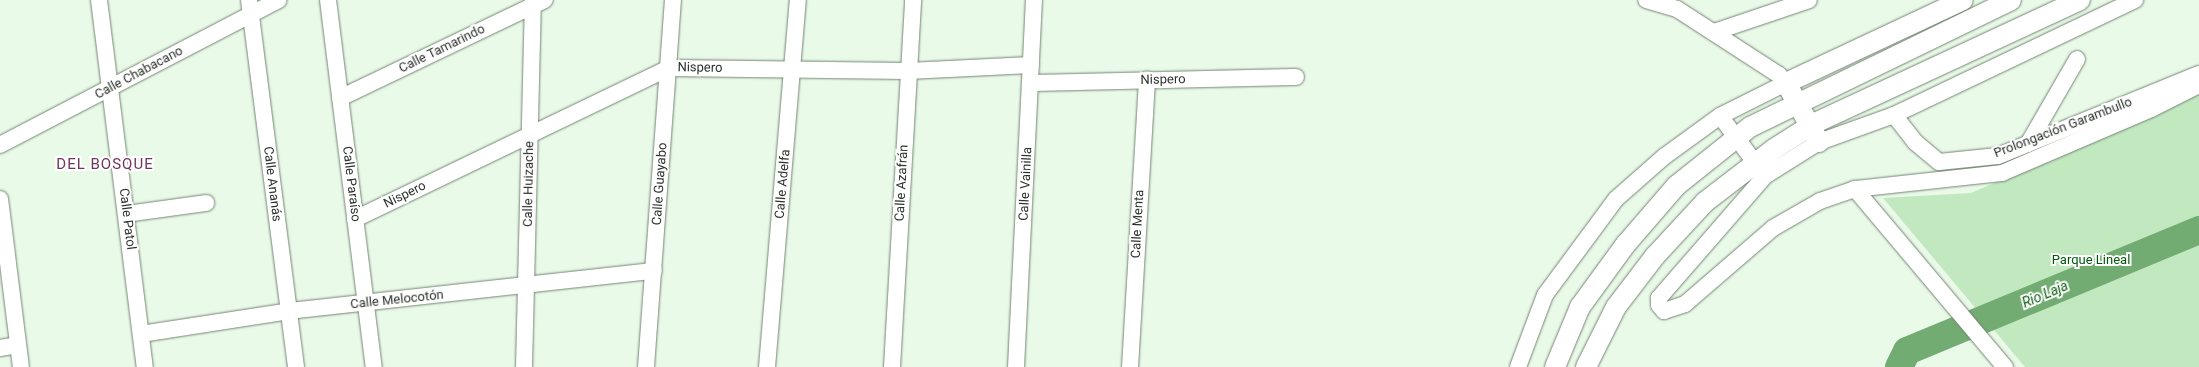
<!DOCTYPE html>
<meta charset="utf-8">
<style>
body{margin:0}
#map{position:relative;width:2199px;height:367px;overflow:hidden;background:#e9fae8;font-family:Roboto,sans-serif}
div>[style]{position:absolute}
.green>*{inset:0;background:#c2e8c0}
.river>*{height:28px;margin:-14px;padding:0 14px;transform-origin:14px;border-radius:14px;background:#73ac72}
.roads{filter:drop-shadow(0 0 1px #758474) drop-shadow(0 0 1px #758474)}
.minor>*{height:16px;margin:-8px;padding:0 8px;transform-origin:8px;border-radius:8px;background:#fff}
.major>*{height:20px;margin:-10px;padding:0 10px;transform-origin:10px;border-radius:10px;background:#fff}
span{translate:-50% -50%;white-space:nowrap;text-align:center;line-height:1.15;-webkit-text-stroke:4px #fff;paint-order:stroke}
.street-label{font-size:13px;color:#2c332c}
.park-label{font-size:13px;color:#00590a}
.water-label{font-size:14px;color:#0d6014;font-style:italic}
.quarter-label{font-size:15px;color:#71355e;letter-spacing:1px}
</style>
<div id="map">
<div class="green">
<div style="clip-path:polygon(2199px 94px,2199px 367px,2025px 367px,1883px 198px,1971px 193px)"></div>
</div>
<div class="river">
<div style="left:1899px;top:367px;width:18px;rotate:-63deg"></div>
<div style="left:1907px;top:351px;width:316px;rotate:-22.5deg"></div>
</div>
<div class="roads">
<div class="minor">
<div style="left:99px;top:0;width:370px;rotate:82.9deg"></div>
<div style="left:249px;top:0;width:370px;rotate:82.7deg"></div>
<div style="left:328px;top:0;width:370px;rotate:82.9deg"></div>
<div style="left:2135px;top:0;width:267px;rotate:154.5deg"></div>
<div style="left:1894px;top:115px;width:80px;rotate:160.2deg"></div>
<div style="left:1819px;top:142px;width:64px;rotate:147.8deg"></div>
<div style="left:1765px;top:176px;width:162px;rotate:131deg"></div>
<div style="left:1659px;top:298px;width:7px;rotate:90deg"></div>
<div style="left:1659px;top:305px;width:8px;rotate:50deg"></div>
<div style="left:1664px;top:311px;width:22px;rotate:-18deg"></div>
<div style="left:1685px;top:304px;width:116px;rotate:-40.8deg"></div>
<div style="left:1773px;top:228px;width:54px;rotate:-29.9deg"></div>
<div style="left:1820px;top:201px;width:37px;rotate:-19deg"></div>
<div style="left:1855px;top:189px;width:148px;rotate:-6.2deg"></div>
<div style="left:2002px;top:173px;width:162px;rotate:-23.2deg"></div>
<div style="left:2151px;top:109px;width:54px;rotate:-26.6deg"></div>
<div style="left:1714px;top:32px;width:100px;rotate:-18.6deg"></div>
<div style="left:1031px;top:83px;width:265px;rotate:-1.3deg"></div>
<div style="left:340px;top:98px;width:227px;rotate:-25.6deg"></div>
<div style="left:1894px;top:115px;width:34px;rotate:52deg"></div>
<div style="left:1915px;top:142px;width:31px;rotate:40deg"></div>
<div style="left:1939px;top:162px;width:59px;rotate:-5.8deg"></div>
<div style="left:1998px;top:156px;width:217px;rotate:-22.2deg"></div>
<div style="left:1720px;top:116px;width:71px;rotate:53deg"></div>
<div style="left:2028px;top:144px;width:98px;rotate:-60deg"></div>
<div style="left:0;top:145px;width:314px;rotate:-27.5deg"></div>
<div style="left:1855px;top:189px;width:233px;rotate:49.9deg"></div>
<div style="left:0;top:199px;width:169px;rotate:82.9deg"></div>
<div style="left:126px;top:214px;width:81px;rotate:-7.8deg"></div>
<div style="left:355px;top:219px;width:348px;rotate:-25.7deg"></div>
<div style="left:669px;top:68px;width:239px;rotate:0.7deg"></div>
<div style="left:908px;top:71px;width:123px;rotate:-2.8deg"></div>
<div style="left:141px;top:334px;width:150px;rotate:-8.8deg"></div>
<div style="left:289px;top:311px;width:367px;rotate:-6.3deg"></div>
<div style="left:0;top:348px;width:18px;rotate:-9deg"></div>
<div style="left:524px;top:367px;width:367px;rotate:-88.6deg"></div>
<div style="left:646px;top:367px;width:368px;rotate:-85.8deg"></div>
<div style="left:767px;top:367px;width:368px;rotate:-85.2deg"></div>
<div style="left:892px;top:367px;width:368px;rotate:-86.7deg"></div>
<div style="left:1016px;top:367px;width:367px;rotate:-87.2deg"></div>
<div style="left:1130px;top:367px;width:288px;rotate:-86.6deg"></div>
<div style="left:1518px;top:367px;width:77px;rotate:-69.4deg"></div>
<div style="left:1545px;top:295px;width:119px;rotate:-53.5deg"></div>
<div style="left:1616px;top:199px;width:65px;rotate:-41.3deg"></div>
<div style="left:1665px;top:156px;width:68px;rotate:-36deg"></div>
<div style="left:1720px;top:116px;width:74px;rotate:-26.6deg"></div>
<div style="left:1786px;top:83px;width:11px;rotate:-131deg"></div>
<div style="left:1779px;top:75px;width:121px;rotate:-147.1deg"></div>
<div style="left:1677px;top:9px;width:32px;rotate:-164deg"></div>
</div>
<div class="major">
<div style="left:1819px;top:142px;width:68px;rotate:-119.2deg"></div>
<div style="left:1786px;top:83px;width:195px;rotate:-25.1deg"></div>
<div style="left:1555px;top:367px;width:65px;rotate:-67.4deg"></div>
<div style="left:1580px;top:307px;width:78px;rotate:-53.9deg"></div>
<div style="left:1626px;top:244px;width:77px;rotate:-49.2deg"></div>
<div style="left:1676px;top:186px;width:95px;rotate:-38.6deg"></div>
<div style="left:1750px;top:127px;width:290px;rotate:-25.9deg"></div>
<div style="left:1586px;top:367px;width:67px;rotate:-63.4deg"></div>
<div style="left:1616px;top:307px;width:64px;rotate:-52.6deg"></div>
<div style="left:1655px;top:256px;width:74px;rotate:-47.2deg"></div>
<div style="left:1705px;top:202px;width:87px;rotate:-37.5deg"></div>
<div style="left:1774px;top:149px;width:49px;rotate:-32.4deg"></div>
<div style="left:1815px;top:123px;width:292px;rotate:-24.9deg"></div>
</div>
</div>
<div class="street-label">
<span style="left:442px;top:49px;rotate:-26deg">Calle Tamarindo</span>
<span style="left:700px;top:68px;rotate:1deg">Nispero</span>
<span style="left:139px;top:73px;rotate:-28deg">Calle Chabacano</span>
<span style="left:1163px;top:80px;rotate:-1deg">Nispero</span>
<span style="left:2063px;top:128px;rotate:-21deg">Prolongación Garambullo</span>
<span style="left:902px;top:183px;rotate:-87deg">Calle Azafrán</span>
<span style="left:272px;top:184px;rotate:83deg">Calle Ananás</span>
<span style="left:351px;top:184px;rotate:83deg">Calle Paraíso</span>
<span style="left:529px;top:184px;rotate:-89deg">Calle Huizache</span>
<span style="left:660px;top:184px;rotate:-86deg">Calle Guayabo</span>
<span style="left:783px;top:184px;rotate:-85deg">Calle Adelfa</span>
<span style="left:1026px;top:184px;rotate:-87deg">Calle Vainilla</span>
<span style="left:405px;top:195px;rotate:-26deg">Nispero</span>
<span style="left:127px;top:219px;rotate:83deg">Calle Patol</span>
<span style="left:1138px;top:224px;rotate:-87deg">Calle Menta</span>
<span style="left:397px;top:300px;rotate:-6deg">Calle Melocotón</span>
</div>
<div class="park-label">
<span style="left:2091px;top:260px">Parque Lineal</span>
</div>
<div class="water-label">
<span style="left:2045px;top:294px;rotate:-23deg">Rio Laja</span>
</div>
<div class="quarter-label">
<span style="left:105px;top:165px">DEL BOSQUE</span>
</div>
</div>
